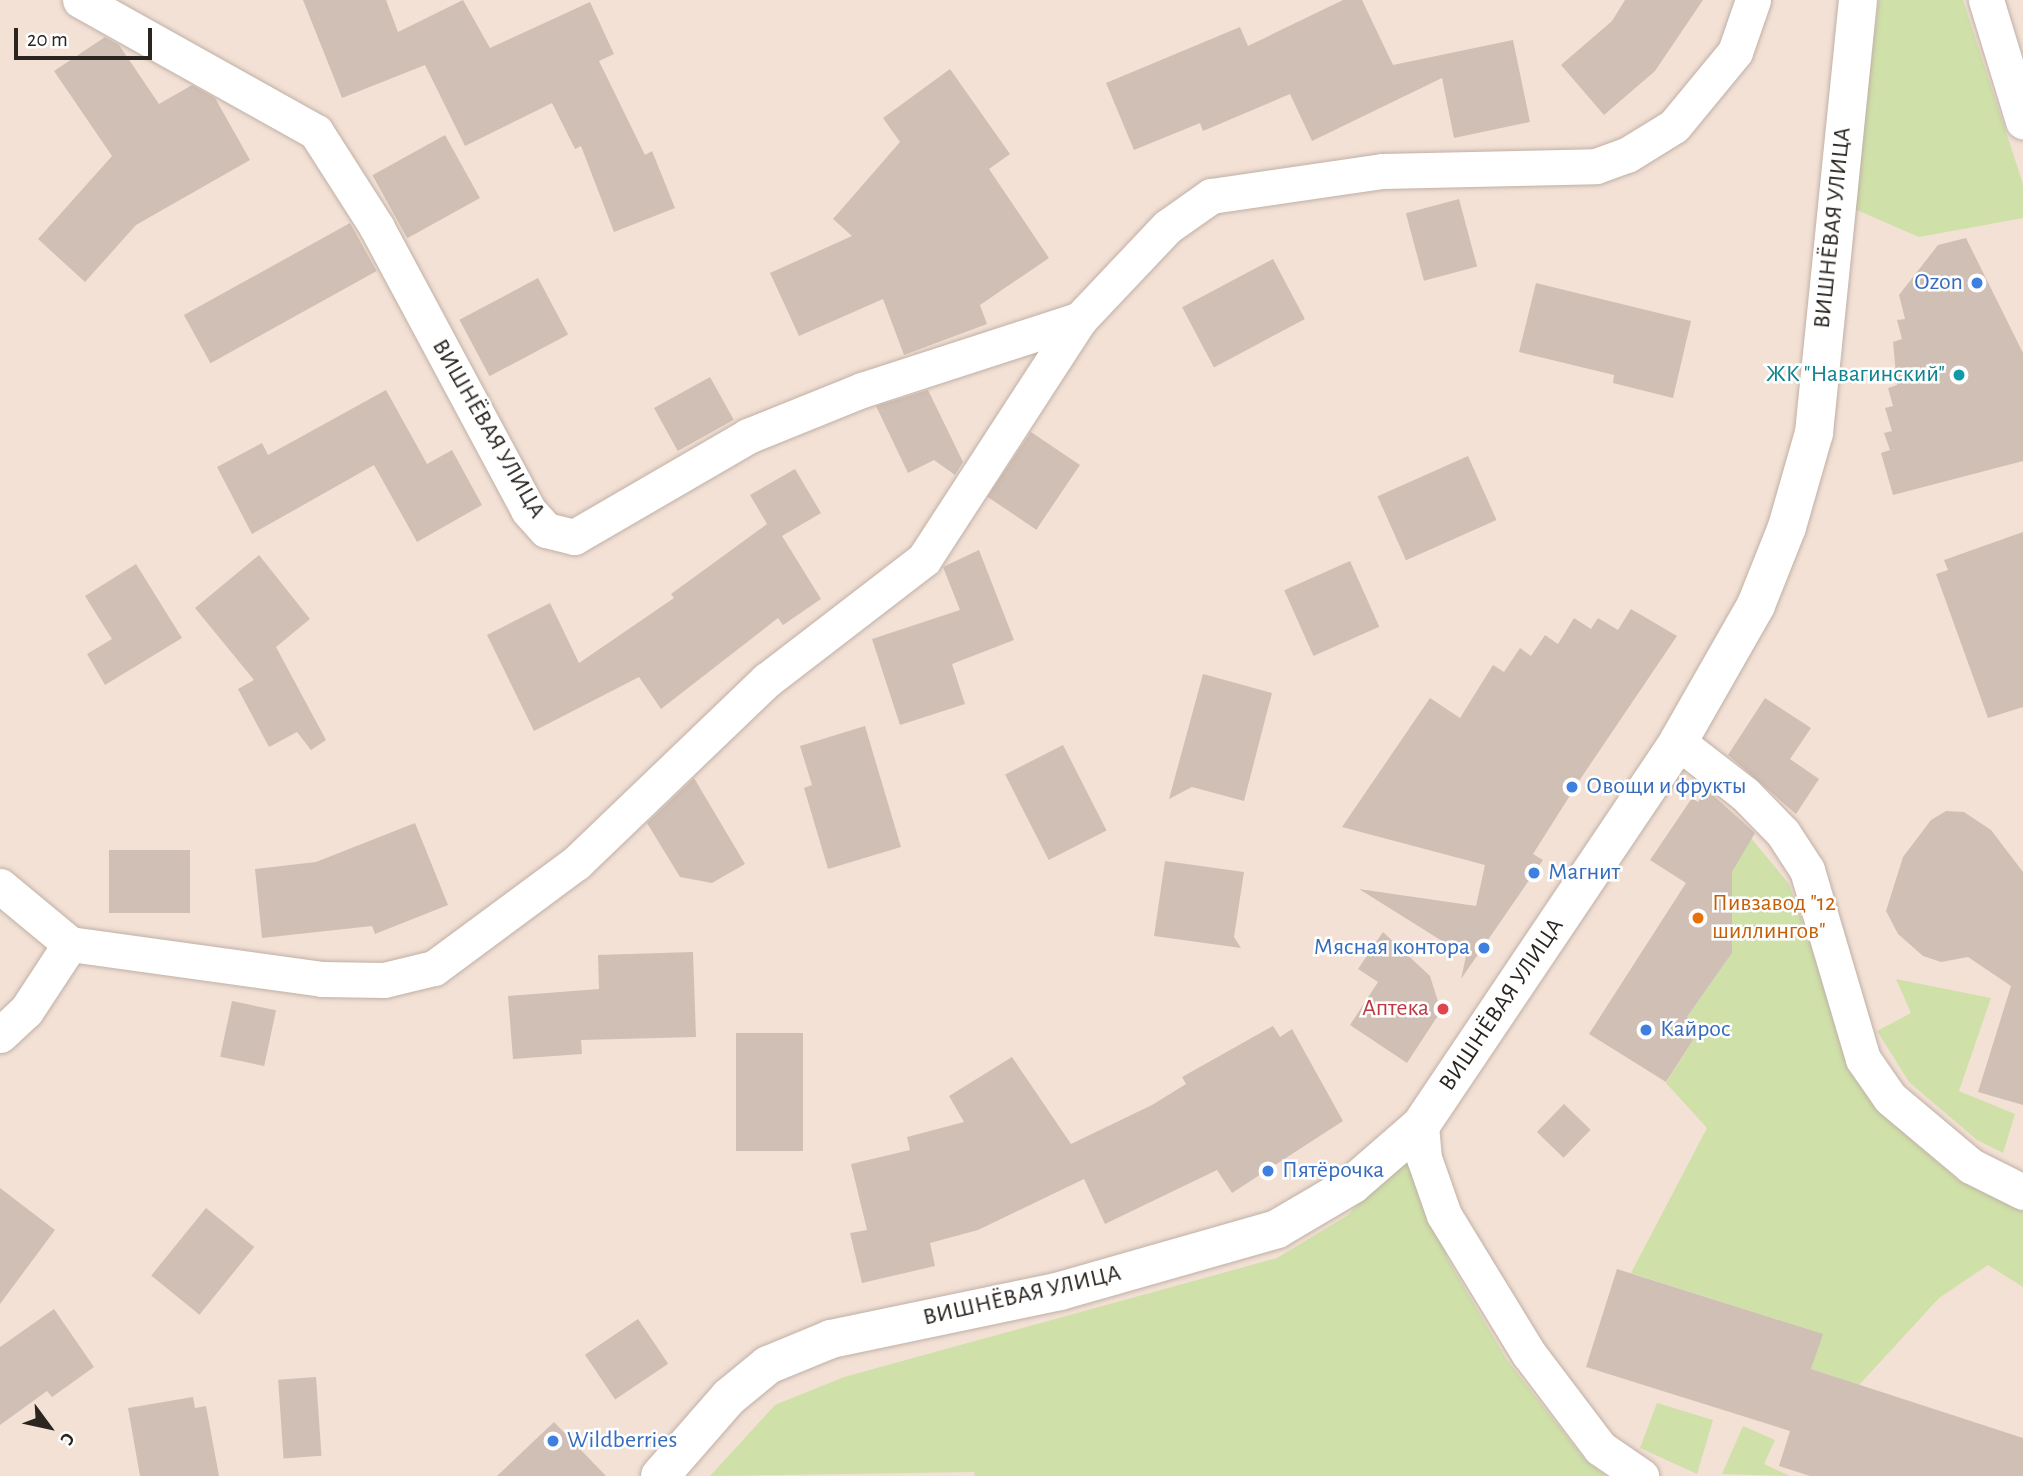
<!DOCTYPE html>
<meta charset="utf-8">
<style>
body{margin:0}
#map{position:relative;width:2023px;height:1476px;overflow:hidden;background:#f3e1d6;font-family:"Alegreya Sans",sans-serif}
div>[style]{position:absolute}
.green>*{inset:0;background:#cfe0a9}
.building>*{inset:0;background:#d0bfb4;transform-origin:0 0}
.roads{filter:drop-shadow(0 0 2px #c0b0a5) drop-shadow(0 0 2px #c0b0a5)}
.minor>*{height:35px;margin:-17.5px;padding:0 17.5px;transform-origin:17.5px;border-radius:17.5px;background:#fff}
.tertiary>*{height:38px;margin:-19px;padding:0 19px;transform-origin:19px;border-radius:19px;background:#fff}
.dots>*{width:19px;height:19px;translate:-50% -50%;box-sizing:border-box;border:4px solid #fff;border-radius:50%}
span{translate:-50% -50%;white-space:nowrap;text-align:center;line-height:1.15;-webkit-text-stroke:5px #fff;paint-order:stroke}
.street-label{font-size:24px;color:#2b2520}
.shop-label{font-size:24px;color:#366cbe}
.right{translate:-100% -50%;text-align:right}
.left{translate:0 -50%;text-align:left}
.culture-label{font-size:24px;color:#0d838f}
.food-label{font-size:24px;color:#c56008}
.health-label{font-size:24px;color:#be3a42}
.north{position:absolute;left:14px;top:1392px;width:70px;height:70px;-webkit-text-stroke:5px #fff;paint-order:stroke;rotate:123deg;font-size:19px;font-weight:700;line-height:28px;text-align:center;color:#2b2520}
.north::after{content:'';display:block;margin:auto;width:24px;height:32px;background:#2b2520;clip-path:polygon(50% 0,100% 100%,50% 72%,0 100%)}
.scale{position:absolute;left:14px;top:28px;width:138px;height:32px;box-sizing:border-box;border:4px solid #2b2520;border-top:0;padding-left:9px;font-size:21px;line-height:24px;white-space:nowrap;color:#2b2520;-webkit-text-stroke:5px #fff;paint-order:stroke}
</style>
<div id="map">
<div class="green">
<div style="clip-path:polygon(1879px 0,1963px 0,2023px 184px,2023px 218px,1919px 237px,1852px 208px)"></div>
<div style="clip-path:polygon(1751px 838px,1789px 884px,1834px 1010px,1841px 1046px,1875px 1108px,1958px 1180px,2023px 1212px,2023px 1287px,1988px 1265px,1939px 1298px,1859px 1385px,1811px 1369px,1822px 1334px,1631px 1273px,1707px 1128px,1666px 1083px,1702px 1026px,1687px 1017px,1732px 953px,1732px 872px)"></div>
<div style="clip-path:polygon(1896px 979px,1991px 998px,1959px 1091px,2015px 1114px,2003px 1153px,1977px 1140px,1909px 1082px,1877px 1031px,1911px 1013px)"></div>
<div style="clip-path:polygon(1411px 1147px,1441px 1227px,1447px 1258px,1507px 1360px,1585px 1460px,1606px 1476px,975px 1476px,974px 1472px,710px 1476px,775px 1405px,844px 1377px,1277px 1258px,1348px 1215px)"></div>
<div style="clip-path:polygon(1657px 1403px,1713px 1420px,1697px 1474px,1640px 1448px)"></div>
<div style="clip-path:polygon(1743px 1426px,1775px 1440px,1764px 1464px,1790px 1476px,1722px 1474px)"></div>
</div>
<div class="building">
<div style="clip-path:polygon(303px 0,386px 0,398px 32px,463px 0,490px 48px,590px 2px,614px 54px,599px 61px,645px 155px,652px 151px,675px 208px,614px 232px,581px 146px,575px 149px,552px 103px,465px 146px,425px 65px,342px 98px)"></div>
<div style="clip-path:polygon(1343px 0,1362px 0,1393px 65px,1513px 40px,1530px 122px,1454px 138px,1442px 78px,1312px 141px,1290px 94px,1203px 131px,1200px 123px,1134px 150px,1106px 83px,1240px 27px,1248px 46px)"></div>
<div style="clip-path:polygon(1625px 0,1703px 0,1655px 71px,1604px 115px,1561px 65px,1612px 21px)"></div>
<div style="clip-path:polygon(105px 37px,119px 45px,159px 104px,192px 85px,215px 98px,250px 160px,136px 225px,85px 282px,38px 239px,112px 156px,54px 71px)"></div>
<div style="clip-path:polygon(950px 69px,1010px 154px,989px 169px,1049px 258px,980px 305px,987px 324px,904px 355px,883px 299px,799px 336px,770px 273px,852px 236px,833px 219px,900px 142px,883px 118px)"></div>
<div style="left:445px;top:135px;width:72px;height:83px;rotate:61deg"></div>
<div style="left:1459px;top:199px;width:70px;height:55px;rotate:75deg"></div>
<div style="left:350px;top:223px;width:55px;height:190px;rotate:61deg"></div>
<div style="clip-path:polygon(1966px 238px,2023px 353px,2023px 461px,1893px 495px,1881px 453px,1890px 450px,1884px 433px,1892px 431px,1885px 408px,1893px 406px,1888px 388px,1897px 385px,1893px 342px,1902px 339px,1897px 320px,1905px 319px,1899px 295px,1938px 245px)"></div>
<div style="left:1273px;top:259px;width:68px;height:103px;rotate:62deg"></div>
<div style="left:538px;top:278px;width:64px;height:89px;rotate:62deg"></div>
<div style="clip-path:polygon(1536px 283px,1691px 321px,1673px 398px,1613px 383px,1614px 375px,1519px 352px)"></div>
<div style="left:710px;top:377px;width:49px;height:64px;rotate:61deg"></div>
<div style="clip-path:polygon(386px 390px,427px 464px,452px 450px,482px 505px,417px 542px,374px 465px,252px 534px,217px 467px,262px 443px,268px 455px)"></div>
<div style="clip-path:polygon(928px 390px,963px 462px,955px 475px,934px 460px,908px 473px,876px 406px)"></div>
<div style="left:1031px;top:432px;width:59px;height:78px;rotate:34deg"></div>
<div style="left:1468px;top:456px;width:70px;height:99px;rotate:66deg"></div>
<div style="clip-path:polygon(795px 469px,821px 513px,782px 536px,821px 599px,783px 625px,778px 618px,661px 709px,639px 677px,534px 731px,487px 635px,550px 603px,579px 663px,674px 598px,671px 594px,767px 524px,750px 495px)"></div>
<div style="clip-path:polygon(2023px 532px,2023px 707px,1988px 718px,1936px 574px,1948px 570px,1944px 560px)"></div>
<div style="clip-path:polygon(979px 550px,1014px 640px,952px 664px,965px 704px,900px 725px,872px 639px,960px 610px,943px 567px)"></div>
<div style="clip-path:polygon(259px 555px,310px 619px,276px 647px,326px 740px,311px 750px,297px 732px,269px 747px,238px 689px,254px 680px,195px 608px)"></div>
<div style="left:1350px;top:561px;width:72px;height:72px;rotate:66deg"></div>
<div style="clip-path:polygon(136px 564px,182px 638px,105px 685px,87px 654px,112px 639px,85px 596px)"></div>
<div style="clip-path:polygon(1631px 609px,1677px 636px,1581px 778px,1533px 854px,1543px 860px,1461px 979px,1466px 956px,1359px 889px,1476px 906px,1485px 865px,1342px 827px,1430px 698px,1460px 718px,1493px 665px,1504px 672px,1520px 648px,1531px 656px,1545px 635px,1558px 644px,1574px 618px,1591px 629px,1598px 618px,1618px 630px)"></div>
<div style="clip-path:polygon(1203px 674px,1272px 693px,1244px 801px,1192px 787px,1169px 799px)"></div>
<div style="clip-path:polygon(1765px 698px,1811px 728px,1790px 759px,1819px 779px,1796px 814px,1728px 755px)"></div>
<div style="clip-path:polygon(865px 726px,901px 847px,828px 869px,804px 788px,812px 785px,800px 746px)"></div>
<div style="left:1063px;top:745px;width:96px;height:65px;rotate:63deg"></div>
<div style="clip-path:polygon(694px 778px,745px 864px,712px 883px,680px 877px,647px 823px)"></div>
<div style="clip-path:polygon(1706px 789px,1755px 833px,1732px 872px,1732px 953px,1687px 1017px,1702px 1026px,1666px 1082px,1589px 1034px,1686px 883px,1650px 860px,1692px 798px,1698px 802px)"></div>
<div style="clip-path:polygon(1946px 811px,1964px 812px,1991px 830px,2023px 872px,2023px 1105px,1978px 1092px,2011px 986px,1968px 957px,1941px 962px,1923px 956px,1898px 934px,1886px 911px,1903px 857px,1931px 820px)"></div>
<div style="clip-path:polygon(415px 823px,448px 905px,375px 934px,372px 926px,262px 938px,255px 869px,316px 862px)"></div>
<div style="left:109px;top:850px;width:81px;height:63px"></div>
<div style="clip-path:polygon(1165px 861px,1244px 872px,1234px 937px,1241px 948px,1154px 936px)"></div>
<div style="clip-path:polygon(1383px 932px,1430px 976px,1441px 1011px,1407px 1063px,1350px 1025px,1378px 982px,1358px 969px)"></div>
<div style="clip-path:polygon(693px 952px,696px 1037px,581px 1040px,582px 1054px,513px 1059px,508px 996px,599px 989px,598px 955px)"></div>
<div style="left:232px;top:1001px;width:45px;height:57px;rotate:12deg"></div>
<div style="clip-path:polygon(1273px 1026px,1280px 1037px,1292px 1029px,1343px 1121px,1232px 1193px,1217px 1170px,1105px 1224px,1084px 1179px,978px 1230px,930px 1243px,935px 1266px,862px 1283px,850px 1233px,867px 1230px,851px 1164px,910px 1150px,907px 1137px,964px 1122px,949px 1096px,1012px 1057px,1071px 1144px,1152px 1105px,1186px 1084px,1182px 1077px)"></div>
<div style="left:736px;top:1033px;width:67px;height:118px"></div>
<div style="left:1564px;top:1104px;width:37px;height:39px;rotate:44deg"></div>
<div style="clip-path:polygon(0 1188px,55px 1230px,0 1304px)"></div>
<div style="left:206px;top:1208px;width:62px;height:87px;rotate:39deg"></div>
<div style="clip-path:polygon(1617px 1269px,1823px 1334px,1811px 1369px,2023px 1438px,2023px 1476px,1810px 1476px,1779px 1466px,1790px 1431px,1586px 1367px)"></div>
<div style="clip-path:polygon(54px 1309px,94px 1367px,52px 1397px,47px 1391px,0 1425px,0 1347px)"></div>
<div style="left:638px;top:1319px;width:54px;height:64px;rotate:56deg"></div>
<div style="left:316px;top:1377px;width:79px;height:38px;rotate:86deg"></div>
<div style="clip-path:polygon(193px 1397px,195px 1408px,206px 1406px,219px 1476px,140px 1476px,128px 1408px)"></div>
<div style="clip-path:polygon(554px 1422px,606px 1476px,497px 1476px)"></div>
</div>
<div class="roads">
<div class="minor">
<div style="left:80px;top:0;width:270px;rotate:29.2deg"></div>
<div style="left:316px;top:132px;width:112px;rotate:57.4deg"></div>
<div style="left:376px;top:226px;width:322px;rotate:61.8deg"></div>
<div style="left:528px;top:510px;width:27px;rotate:48deg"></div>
<div style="left:546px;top:530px;width:29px;rotate:14deg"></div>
<div style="left:574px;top:537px;width:201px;rotate:-30.1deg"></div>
<div style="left:748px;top:436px;width:123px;rotate:-22deg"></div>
<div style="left:862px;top:390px;width:229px;rotate:-18deg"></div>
<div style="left:1986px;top:0;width:127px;rotate:73deg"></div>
<div style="left:1678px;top:742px;width:85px;rotate:37.8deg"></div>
<div style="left:1745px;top:794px;width:54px;rotate:45.7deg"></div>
<div style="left:1783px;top:833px;width:44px;rotate:57deg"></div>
<div style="left:1807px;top:870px;width:197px;rotate:73.5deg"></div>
<div style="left:1863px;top:1059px;width:47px;rotate:55.3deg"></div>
<div style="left:1890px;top:1098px;width:106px;rotate:40deg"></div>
<div style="left:1971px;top:1166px;width:58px;rotate:26.6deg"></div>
<div style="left:0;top:886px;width:91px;rotate:39.6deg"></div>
<div style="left:70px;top:944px;width:253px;rotate:7.9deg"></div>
<div style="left:321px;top:979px;width:63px;rotate:0.9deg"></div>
<div style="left:384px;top:980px;width:51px;rotate:-13.5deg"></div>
<div style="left:434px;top:968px;width:177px;rotate:-36.5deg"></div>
<div style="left:576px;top:863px;width:265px;rotate:-43.8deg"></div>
<div style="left:767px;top:680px;width:198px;rotate:-37.6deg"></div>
<div style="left:924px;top:559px;width:286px;rotate:-57deg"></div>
<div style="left:1080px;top:319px;width:127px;rotate:-46.6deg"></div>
<div style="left:1167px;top:227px;width:54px;rotate:-35.2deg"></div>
<div style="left:1211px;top:196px;width:173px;rotate:-8.3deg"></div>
<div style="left:1382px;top:171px;width:214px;rotate:-1.3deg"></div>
<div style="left:1596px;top:166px;width:33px;rotate:-20deg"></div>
<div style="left:1627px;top:155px;width:55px;rotate:-31.7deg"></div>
<div style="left:1674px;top:126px;width:96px;rotate:-50.5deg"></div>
<div style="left:1735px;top:52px;width:55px;rotate:-70.9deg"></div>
<div style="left:0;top:1035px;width:35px;rotate:-43deg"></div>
<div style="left:26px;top:1011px;width:80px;rotate:-56.7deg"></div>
<div style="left:1421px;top:1125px;width:33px;rotate:85deg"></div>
<div style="left:1424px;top:1158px;width:60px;rotate:70.7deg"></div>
<div style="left:1444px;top:1215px;width:163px;rotate:58.6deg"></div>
<div style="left:1529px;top:1354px;width:118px;rotate:52.9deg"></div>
<div style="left:1600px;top:1448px;width:50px;rotate:34.3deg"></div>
</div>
<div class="tertiary">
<div style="left:660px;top:1476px;width:105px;rotate:-48.9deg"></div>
<div style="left:729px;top:1397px;width:50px;rotate:-39.4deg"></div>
<div style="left:768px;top:1365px;width:68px;rotate:-22.4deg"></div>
<div style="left:831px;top:1339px;width:234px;rotate:-11.8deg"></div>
<div style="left:1060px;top:1291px;width:226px;rotate:-15.9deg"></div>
<div style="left:1277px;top:1229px;width:87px;rotate:-30.4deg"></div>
<div style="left:1352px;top:1185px;width:91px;rotate:-41deg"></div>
<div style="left:1421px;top:1125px;width:461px;rotate:-56.1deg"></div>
<div style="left:1678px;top:742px;width:158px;rotate:-60.3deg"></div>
<div style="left:1756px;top:605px;width:84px;rotate:-68.3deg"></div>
<div style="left:1787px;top:527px;width:98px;rotate:-74deg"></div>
<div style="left:1814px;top:433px;width:435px;rotate:-84.2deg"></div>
</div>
</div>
<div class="dots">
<div style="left:1977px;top:283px;background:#3f7fe0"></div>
<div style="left:1959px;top:375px;background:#0f9aa8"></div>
<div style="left:1572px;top:787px;background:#3f7fe0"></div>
<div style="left:1534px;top:873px;background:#3f7fe0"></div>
<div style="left:1698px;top:918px;background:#e8710a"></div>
<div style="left:1484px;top:948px;background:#3f7fe0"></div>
<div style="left:1443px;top:1009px;background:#e0444e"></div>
<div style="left:1646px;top:1030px;background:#3f7fe0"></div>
<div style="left:1268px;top:1171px;background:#3f7fe0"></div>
<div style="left:553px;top:1441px;background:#3f7fe0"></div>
</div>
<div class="street-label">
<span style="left:1833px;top:228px;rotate:-84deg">ВИШНЁВАЯ УЛИЦА</span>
<span style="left:488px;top:429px;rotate:60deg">ВИШНЁВАЯ УЛИЦА</span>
<span style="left:1502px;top:1005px;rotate:-56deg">ВИШНЁВАЯ УЛИЦА</span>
<span style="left:1022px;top:1296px;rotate:-13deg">ВИШНЁВАЯ УЛИЦА</span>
</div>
<div class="shop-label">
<span class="right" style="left:1963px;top:283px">Ozon</span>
<span class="left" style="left:1586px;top:787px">Овощи и фрукты</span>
<span class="left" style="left:1548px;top:873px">Магнит</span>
<span class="right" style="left:1470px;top:948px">Мясная контора</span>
<span class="left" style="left:1660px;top:1030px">Кайрос</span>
<span class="left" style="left:1282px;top:1171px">Пятёрочка</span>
<span class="left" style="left:567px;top:1441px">Wildberries</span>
</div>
<div class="culture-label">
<span class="right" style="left:1945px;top:375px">ЖК "Навагинский"</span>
</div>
<div class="food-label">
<span class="left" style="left:1712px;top:918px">Пивзавод "12<br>шиллингов"</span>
</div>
<div class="health-label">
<span class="right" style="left:1429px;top:1009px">Аптека</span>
</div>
<div class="north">С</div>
<div class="scale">20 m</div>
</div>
